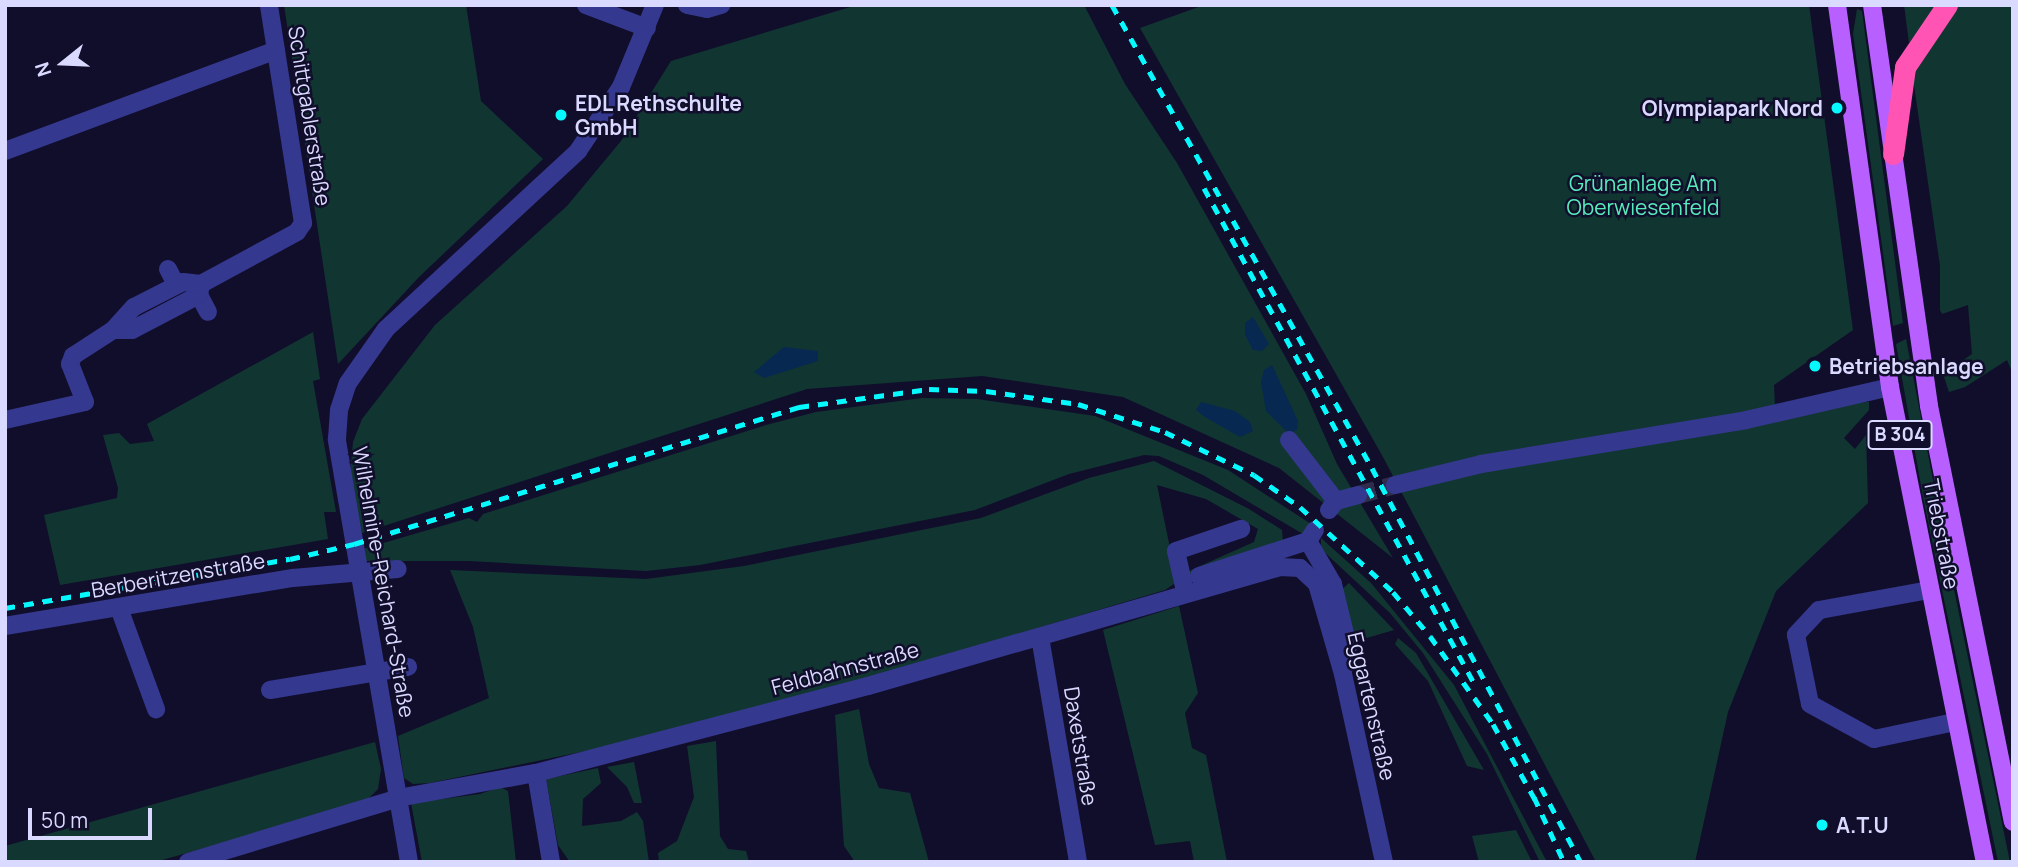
<!DOCTYPE html>
<meta charset="utf-8">
<style>
body{margin:0}
#map{position:relative;width:2018px;height:867px;overflow:hidden;background:#110e2c;font-family:Manrope,sans-serif}
div>[style]{position:absolute}
.green>*{inset:0;background:#113632}
.water>*{inset:0;background:#072851}
.minor-tunnel>*{height:18px;margin-top:-9px;transform-origin:0;background:repeating-linear-gradient(90deg,#2f2c4c 0 18px,transparent 0 27px)}
.minor>*{height:18px;margin:-9px;padding:0 9px;transform-origin:9px;border-radius:9px;background:#35388f}
.major>*{height:18px;margin:-9px;padding:0 9px;transform-origin:9px;border-radius:9px;background:#b860ff}
.highway>*{height:21px;margin:-10.5px;padding:0 10.5px;transform-origin:10.5px;border-radius:10.5px;background:#ff54b3}
.rail>*{height:5px;margin-top:-2.5px;transform-origin:0;background:repeating-linear-gradient(90deg,#05f9ff 0 10px,transparent 0 19px)}
.dots>*{width:19px;height:19px;translate:-50% -50%;box-sizing:border-box;border:4px solid #110e2c;border-radius:50%}
span{translate:-50% -50%;white-space:nowrap;text-align:center;line-height:1.15;-webkit-text-stroke:5px #110e2c;paint-order:stroke}
.shield-label span{padding:2px 5px;background:#110e2c;border:2px solid;border-radius:5px;-webkit-text-stroke-width:0}
.shield-label{font-size:19px;color:#dad9ff;font-weight:700}
.poi-label{font-size:21px;color:#dad9ff;font-weight:700}
.left{translate:0 -50%;text-align:left}
.right{translate:-100% -50%;text-align:right}
.street-label{font-size:21px;color:#dad9ff}
.park-label{font-size:21px;color:#58ecbc}
.frame{position:absolute;inset:0;border:7px solid #dad9ff;pointer-events:none}
.north{position:absolute;left:28px;top:28px;width:70px;height:70px;-webkit-text-stroke:5px #110e2c;paint-order:stroke;rotate:252deg;font-size:19px;font-weight:700;line-height:28px;text-align:center;color:#dad9ff}
.north::after{content:'';display:block;margin:auto;width:24px;height:32px;background:#dad9ff;clip-path:polygon(50% 0,100% 100%,50% 72%,0 100%)}
.scale{position:absolute;left:28px;top:808px;width:124px;height:32px;box-sizing:border-box;border:4px solid #dad9ff;border-top:0;padding-left:9px;font-size:21px;line-height:24px;white-space:nowrap;color:#dad9ff;-webkit-text-stroke:5px #110e2c;paint-order:stroke}
</style>
<div id="map">
<div class="green">
<div style="clip-path:polygon(284px 5px,466px 5px,481px 101px,543px 159px,419px 277px,338px 364px)"></div>
<div style="clip-path:polygon(857px 5px,1084px 5px,1125px 84px,1177px 163px,1306px 394px,1337px 464px,1393px 558px,1279px 468px,1123px 397px,982px 376px,807px 389px,362px 533px,350px 475px,353px 442px,362px 419px,435px 325px,567px 206px,621px 141px,671px 61px)"></div>
<div style="clip-path:polygon(1204px 5px,1809px 5px,1853px 330px,1774px 385px,1775px 407px,1869px 402px,1869px 410px,1844px 438px,1855px 449px,1866px 435px,1868px 503px,1776px 591px,1728px 712px,1695px 862px,1596px 862px,1383px 457px,1140px 28px)"></div>
<div style="clip-path:polygon(1904px 5px,1937px 5px,1909px 43px)"></div>
<div style="clip-path:polygon(1956px 5px,2013px 5px,2013px 374px,2007px 360px,1965px 387px,1949px 392px,1943px 374px,1972px 354px,1968px 305px,1942px 314px,1940px 310px,1940px 266px,1912px 71px)"></div>
<div style="clip-path:polygon(1857px 9px,1862px 11px,1903px 323px,1893px 326px,1853px 34px)"></div>
<div style="clip-path:polygon(313px 332px,320px 379px,313px 381px,336px 512px,324px 512px,328px 539px,60px 585px,44px 515px,117px 498px,118px 488px,103px 435px,119px 433px,130px 444px,154px 441px,147px 424px)"></div>
<div style="clip-path:polygon(1906px 339px,1952px 580px,2010px 862px,1998px 862px,1923px 497px,1896px 344px)"></div>
<div style="clip-path:polygon(922px 398px,977px 399px,1095px 416px,1228px 470px,1311px 524px,1303px 534px,1203px 475px,1159px 456px,1144px 455px,1069px 474px,975px 510px,700px 565px,646px 571px,469px 561px,366px 561px,363px 549px,469px 518px,477px 522px,483px 514px,766px 425px,816px 412px)"></div>
<div style="clip-path:polygon(1154px 461px,1249px 509px,1282px 530px,1283px 542px,1190px 574px,1189px 571px,1254px 542px,1258px 529px,1206px 499px,1157px 485px,1177px 582px,1165px 590px,883px 674px,644px 739px,430px 783px,413px 784px,404px 778px,398px 736px,489px 698px,473px 627px,450px 570px,646px 579px,744px 566px,981px 518px,1089px 478px)"></div>
<div style="clip-path:polygon(1321px 538px,1371px 583px,1454px 685px,1547px 862px,1540px 862px,1487px 754px,1423px 653px,1390px 613px,1321px 549px)"></div>
<div style="clip-path:polygon(1349px 583px,1394px 630px,1353px 642px,1340px 591px)"></div>
<div style="clip-path:polygon(1179px 606px,1198px 693px,1185px 713px,1192px 748px,1206px 755px,1227px 862px,1194px 862px,1190px 841px,1155px 845px,1103px 630px)"></div>
<div style="clip-path:polygon(1398px 638px,1416px 653px,1484px 770px,1467px 766px,1428px 681px,1395px 644px)"></div>
<div style="clip-path:polygon(859px 709px,869px 764px,879px 788px,910px 793px,929px 862px,855px 862px,844px 846px,835px 715px)"></div>
<div style="clip-path:polygon(716px 741px,720px 836px,728px 849px,746px 851px,749px 862px,659px 862px,658px 853px,677px 841px,694px 797px,687px 746px)"></div>
<div style="clip-path:polygon(375px 742px,381px 769px,378px 789px,364px 803px,155px 862px,5px 862px,5px 846px)"></div>
<div style="clip-path:polygon(634px 762px,642px 803px,634px 803px,627px 787px,607px 767px)"></div>
<div style="clip-path:polygon(598px 768px,601px 783px,583px 799px,582px 826px,621px 821px,637px 812px,643px 821px,649px 862px,570px 862px,558px 845px,546px 779px)"></div>
<div style="clip-path:polygon(500px 787px,508px 791px,516px 862px,422px 862px,411px 803px,480px 794px)"></div>
<div style="clip-path:polygon(1516px 830px,1532px 862px,1479px 862px,1472px 836px)"></div>
</div>
<div class="water">
<div style="clip-path:polygon(1253px 317px,1269px 344px,1262px 351px,1253px 350px,1245px 335px,1245px 323px)"></div>
<div style="clip-path:polygon(784px 347px,818px 351px,818px 361px,764px 378px,754px 372px)"></div>
<div style="clip-path:polygon(1272px 365px,1298px 421px,1297px 430px,1288px 433px,1266px 411px,1261px 382px,1264px 370px)"></div>
<div style="clip-path:polygon(1201px 402px,1235px 411px,1250px 422px,1253px 431px,1240px 437px,1205px 417px,1196px 410px)"></div>
</div>
<div class="minor-tunnel">
<div style="left:1358px;top:495px;width:38px;rotate:-15deg"></div>
</div>
<div class="minor">
<div style="left:586px;top:5px;width:65px;rotate:20.7deg"></div>
<div style="left:687px;top:5px;width:20px;rotate:11deg"></div>
<div style="left:707px;top:9px;width:15px;rotate:-16deg"></div>
<div style="left:5px;top:151px;width:289px;rotate:-20.4deg"></div>
<div style="left:168px;top:269px;width:18px;rotate:63deg"></div>
<div style="left:199px;top:295px;width:19px;rotate:62deg"></div>
<div style="left:113px;top:330px;width:19px"></div>
<div style="left:132px;top:330px;width:76px;rotate:-27.6deg"></div>
<div style="left:199px;top:295px;width:11px;rotate:-80deg"></div>
<div style="left:5px;top:420px;width:82px;rotate:-12.7deg"></div>
<div style="left:85px;top:402px;width:41px;rotate:-111.5deg"></div>
<div style="left:70px;top:364px;width:9px;rotate:-69deg"></div>
<div style="left:73px;top:356px;width:48px;rotate:-33deg"></div>
<div style="left:113px;top:330px;width:31px;rotate:-48deg"></div>
<div style="left:134px;top:307px;width:55px;rotate:-27deg"></div>
<div style="left:183px;top:282px;width:18px;rotate:6deg"></div>
<div style="left:201px;top:284px;width:109px;rotate:-28.4deg"></div>
<div style="left:297px;top:232px;width:11px;rotate:-56deg"></div>
<div style="left:303px;top:223px;width:221px;rotate:-98.9deg"></div>
<div style="left:1289px;top:440px;width:77px;rotate:52.4deg"></div>
<div style="left:1395px;top:485px;width:89px;rotate:-13.7deg"></div>
<div style="left:1481px;top:464px;width:269px;rotate:-9.4deg"></div>
<div style="left:1746px;top:420px;width:148px;rotate:-12.9deg"></div>
<div style="left:1329px;top:510px;width:11px;rotate:-52deg"></div>
<div style="left:1336px;top:501px;width:23px;rotate:-15deg"></div>
<div style="left:1308px;top:541px;width:50px;rotate:59.8deg"></div>
<div style="left:1333px;top:584px;width:64px;rotate:76.4deg"></div>
<div style="left:1348px;top:646px;width:22px;rotate:100deg"></div>
<div style="left:1199px;top:576px;width:114px;rotate:-17.8deg"></div>
<div style="left:1308px;top:541px;width:13px;rotate:-58deg"></div>
<div style="left:1929px;top:590px;width:112px;rotate:169.7deg"></div>
<div style="left:1819px;top:610px;width:34px;rotate:133deg"></div>
<div style="left:1796px;top:635px;width:70px;rotate:78.5deg"></div>
<div style="left:1810px;top:704px;width:73px;rotate:28.7deg"></div>
<div style="left:1874px;top:739px;width:83px;rotate:-11.9deg"></div>
<div style="left:1185px;top:591px;width:41px;rotate:-102.7deg"></div>
<div style="left:1176px;top:551px;width:69px;rotate:-18.7deg"></div>
<div style="left:119px;top:608px;width:108px;rotate:69.9deg"></div>
<div style="left:5px;top:626px;width:292px;rotate:-9.5deg"></div>
<div style="left:293px;top:578px;width:105px;rotate:-4.9deg"></div>
<div style="left:1040px;top:637px;width:228px;rotate:80.4deg"></div>
<div style="left:270px;top:690px;width:140px;rotate:-9.5deg"></div>
<div style="left:536px;top:773px;width:90px;rotate:80.4deg"></div>
<div style="left:188px;top:862px;width:220px;rotate:-16.9deg"></div>
<div style="left:398px;top:798px;width:140px;rotate:-10.3deg"></div>
<div style="left:536px;top:773px;width:343px;rotate:-14.7deg"></div>
<div style="left:868px;top:686px;width:429px;rotate:-16.1deg"></div>
<div style="left:1280px;top:567px;width:20px;rotate:3deg"></div>
<div style="left:1300px;top:568px;width:23px;rotate:43deg"></div>
<div style="left:1317px;top:584px;width:94px;rotate:73.9deg"></div>
<div style="left:1343px;top:674px;width:192px;rotate:77.7deg"></div>
<div style="left:409px;top:862px;width:429px;rotate:-99.7deg"></div>
<div style="left:337px;top:439px;width:29px;rotate:-86deg"></div>
<div style="left:339px;top:410px;width:28px;rotate:-72deg"></div>
<div style="left:348px;top:383px;width:66px;rotate:-54.9deg"></div>
<div style="left:386px;top:329px;width:262px;rotate:-42.8deg"></div>
<div style="left:578px;top:151px;width:77px;rotate:-56.1deg"></div>
<div style="left:621px;top:87px;width:89px;rotate:-67.5deg"></div>
</div>
<div class="major">
<div style="left:1837px;top:5px;width:386px;rotate:82.1deg"></div>
<div style="left:1890px;top:387px;width:484px;rotate:78.7deg"></div>
<div style="left:1872px;top:5px;width:405px;rotate:81.9deg"></div>
<div style="left:1929px;top:406px;width:424px;rotate:78.6deg"></div>
</div>
<div class="highway">
<div style="left:1893px;top:154px;width:88px;rotate:-82.1deg"></div>
<div style="left:1905px;top:67px;width:75px;rotate:-55.9deg"></div>
</div>
<div class="rail">
<div style="left:1112px;top:5px;width:531px;rotate:60.68deg"></div>
<div style="left:1372px;top:468px;width:446px;rotate:62.1deg"></div>
<div style="left:1204px;top:188px;width:564px;rotate:61.39deg"></div>
<div style="left:5px;top:608px;width:289px;rotate:-9.8deg"></div>
<div style="left:290px;top:559px;width:66px;rotate:-13.2deg"></div>
<div style="left:354px;top:544px;width:466px;rotate:-17.1deg"></div>
<div style="left:799px;top:407px;width:131px;rotate:-7.9deg"></div>
<div style="left:929px;top:389px;width:57px;rotate:2deg"></div>
<div style="left:986px;top:391px;width:93px;rotate:8deg"></div>
<div style="left:1078px;top:404px;width:91px;rotate:17.8deg"></div>
<div style="left:1165px;top:432px;width:99px;rotate:25.8deg"></div>
<div style="left:1254px;top:475px;width:56px;rotate:34.8deg"></div>
<div style="left:1300px;top:507px;width:126px;rotate:42.4deg"></div>
<div style="left:1393px;top:592px;width:57px;rotate:49.9deg"></div>
<div style="left:1430px;top:636px;width:108px;rotate:54.4deg"></div>
<div style="left:1493px;top:724px;width:93px;rotate:60.9deg"></div>
<div style="left:1534px;top:797px;width:72px;rotate:65.2deg"></div>
</div>
<div class="dots">
<div style="left:1837px;top:108px;background:#05f9ff"></div>
<div style="left:561px;top:115px;background:#05f9ff"></div>
<div style="left:1815px;top:366px;background:#05f9ff"></div>
<div style="left:1822px;top:825px;background:#05f9ff"></div>
</div>
<div class="shield-label">
<span style="left:1900px;top:435px">B 304</span>
</div>
<div class="poi-label">
<span class="left" style="left:575px;top:115px">EDL Rethschulte<br>GmbH</span>
<span class="right" style="left:1823px;top:108px">Olympiapark Nord</span>
<span class="left" style="left:1829px;top:366px">Betriebsanlage</span>
<span class="left" style="left:1836px;top:825px">A.T.U</span>
</div>
<div class="street-label">
<span style="left:310px;top:116px;rotate:81deg">Schittgablerstraße</span>
<span style="left:1942px;top:534px;rotate:79deg">Triebstraße</span>
<span style="left:178px;top:575px;rotate:-10deg">Berberitzenstraße</span>
<span style="left:384px;top:582px;rotate:80deg">Wilhelmine-Reichard-Straße</span>
<span style="left:845px;top:668px;rotate:-15deg">Feldbahnstraße</span>
<span style="left:1372px;top:706px;rotate:77deg">Eggartenstraße</span>
<span style="left:1081px;top:746px;rotate:81deg">Daxetstraße</span>
</div>
<div class="park-label">
<span style="left:1643px;top:195px">Grünanlage Am<br>Oberwiesenfeld</span>
</div>
<div class="frame"></div>
<div class="north">N</div>
<div class="scale">50 m</div>
</div>
